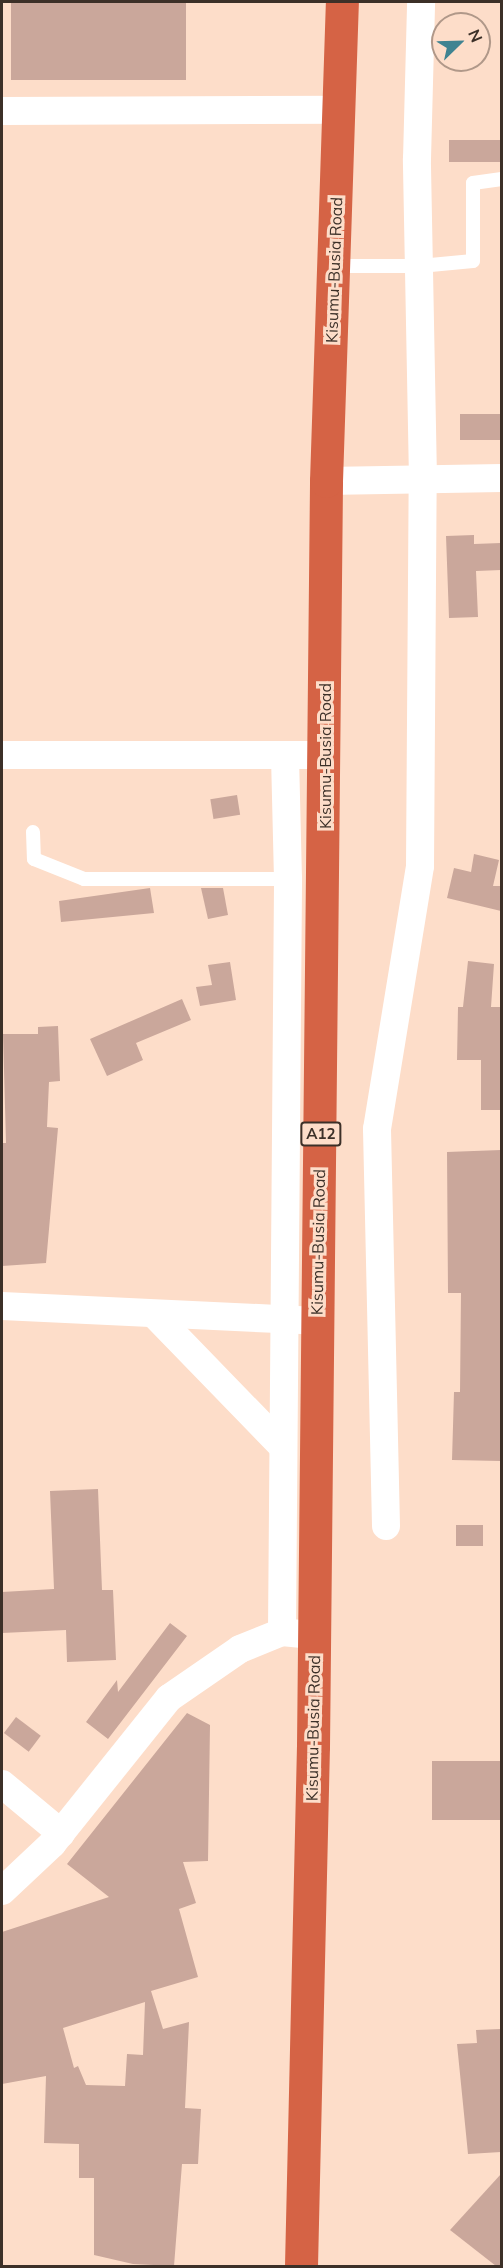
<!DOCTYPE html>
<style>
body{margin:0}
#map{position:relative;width:503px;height:2268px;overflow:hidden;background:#fdddc9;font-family:Mulish,sans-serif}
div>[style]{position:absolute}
.building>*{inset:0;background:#caa79b;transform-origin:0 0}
.lane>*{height:14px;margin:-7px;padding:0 7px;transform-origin:7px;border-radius:7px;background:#fff}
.street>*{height:28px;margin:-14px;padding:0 14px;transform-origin:14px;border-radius:14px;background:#fff}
.highway>*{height:33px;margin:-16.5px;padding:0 16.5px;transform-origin:16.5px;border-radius:16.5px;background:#d56345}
span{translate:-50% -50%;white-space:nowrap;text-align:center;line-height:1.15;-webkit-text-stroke:6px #fdddc9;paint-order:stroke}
.shield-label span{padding:2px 4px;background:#fdddc9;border:2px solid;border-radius:4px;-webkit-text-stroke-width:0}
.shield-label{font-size:15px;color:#3c3028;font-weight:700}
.street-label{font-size:16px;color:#3c3028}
.frame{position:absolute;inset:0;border:3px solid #3c3028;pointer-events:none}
.north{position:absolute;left:431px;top:12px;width:60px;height:60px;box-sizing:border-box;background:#fdddc9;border:2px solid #b09889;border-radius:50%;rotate:67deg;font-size:16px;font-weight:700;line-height:24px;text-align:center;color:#3c3028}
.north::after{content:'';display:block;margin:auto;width:21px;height:27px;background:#3f8391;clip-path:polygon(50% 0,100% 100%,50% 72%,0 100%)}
</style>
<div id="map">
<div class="building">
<div style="left:11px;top:2px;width:175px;height:78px"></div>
<div style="left:501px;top:140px;width:22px;height:52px;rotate:90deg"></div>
<div style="left:501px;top:414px;width:26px;height:41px;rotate:90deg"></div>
<div style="clip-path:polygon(474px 535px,474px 544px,501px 543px,501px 570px,476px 571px,478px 617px,449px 618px,446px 536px)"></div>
<div style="left:237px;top:795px;width:20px;height:27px;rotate:81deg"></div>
<div style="clip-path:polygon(474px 854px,499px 860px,493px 886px,501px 886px,501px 911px,447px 898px,454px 868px,471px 872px)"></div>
<div style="clip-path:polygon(150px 888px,154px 913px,61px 922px,59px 901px)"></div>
<div style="clip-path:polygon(201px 888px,223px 888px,228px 915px,208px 919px)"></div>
<div style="clip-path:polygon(468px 961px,494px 964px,491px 1007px,500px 1007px,501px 1021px,501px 1110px,481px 1110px,481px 1060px,457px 1060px,458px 1007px,463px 1007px)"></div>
<div style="clip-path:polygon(230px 962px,236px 1000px,200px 1006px,196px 987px,212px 985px,208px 965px)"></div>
<div style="clip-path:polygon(182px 999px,191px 1020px,136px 1043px,143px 1060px,107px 1076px,90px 1039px)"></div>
<div style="clip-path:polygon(58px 1026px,60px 1081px,49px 1082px,47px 1127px,58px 1128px,46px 1263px,2px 1266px,2px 1143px,6px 1143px,3px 1034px,38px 1034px,38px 1027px)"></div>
<div style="clip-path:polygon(501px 1150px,501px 1461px,452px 1460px,454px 1392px,460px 1392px,461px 1293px,448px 1293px,447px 1152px)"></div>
<div style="clip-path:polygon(98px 1489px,102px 1590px,113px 1590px,116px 1660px,67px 1662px,66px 1630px,2px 1633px,2px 1592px,54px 1589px,50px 1491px)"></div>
<div style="left:456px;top:1525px;width:27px;height:21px"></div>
<div style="clip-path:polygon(170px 1623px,187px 1636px,108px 1739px,86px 1722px,117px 1680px,118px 1692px)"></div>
<div style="clip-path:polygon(evenodd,187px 1713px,210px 1725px,208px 1861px,183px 1862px,196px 1903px,179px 1909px,198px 1977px,151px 1991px,163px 2029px,189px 2022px,185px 2108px,201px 2109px,198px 2164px,182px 2164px,174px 2266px,133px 2264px,94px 2255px,94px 2178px,79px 2178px,79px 2144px,44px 2143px,46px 2076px,2px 2084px,2px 1932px,109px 1897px,67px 1864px,187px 1713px,145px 2002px,143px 2055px,127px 2054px,125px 2086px,86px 2085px,78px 2066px,74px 2068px,63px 2028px,145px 2002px)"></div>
<div style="left:16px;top:1717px;width:31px;height:20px;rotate:37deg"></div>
<div style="left:501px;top:1761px;width:59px;height:69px;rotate:90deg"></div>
<div style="clip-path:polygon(501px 2029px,501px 2152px,468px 2154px,457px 2044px,477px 2043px,476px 2030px)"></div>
<div style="clip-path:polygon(501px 2174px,501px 2266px,496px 2266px,450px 2230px)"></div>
</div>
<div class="lane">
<div style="left:335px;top:266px;width:85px"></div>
<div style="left:420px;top:266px;width:53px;rotate:-5.4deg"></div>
<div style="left:473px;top:261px;width:78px;rotate:-90deg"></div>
<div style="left:473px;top:183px;width:29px;rotate:-8deg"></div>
<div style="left:33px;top:832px;width:27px;rotate:88deg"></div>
<div style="left:34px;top:859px;width:54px;rotate:21.8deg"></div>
<div style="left:84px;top:879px;width:204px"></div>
</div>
<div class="street">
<div style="left:2px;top:111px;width:339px;rotate:-0.2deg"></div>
<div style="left:326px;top:481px;width:176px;rotate:-1deg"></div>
<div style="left:2px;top:755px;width:324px"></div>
<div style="left:2px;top:1306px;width:300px;rotate:2.7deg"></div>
<div style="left:154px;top:1314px;width:185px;rotate:45.9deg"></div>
<div style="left:386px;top:1526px;width:397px;rotate:-91.3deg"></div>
<div style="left:377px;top:1129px;width:266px;rotate:-80.7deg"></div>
<div style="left:420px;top:866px;width:387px;rotate:-89.6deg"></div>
<div style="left:423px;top:479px;width:320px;rotate:-91.1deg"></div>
<div style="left:417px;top:159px;width:157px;rotate:-88.5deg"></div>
<div style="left:282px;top:1632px;width:753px;rotate:-89.54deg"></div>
<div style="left:288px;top:879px;width:124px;rotate:-91.4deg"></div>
<div style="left:2px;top:1784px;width:77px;rotate:39.7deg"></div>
<div style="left:2px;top:1891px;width:69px;rotate:-43.2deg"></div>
<div style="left:52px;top:1844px;width:187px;rotate:-51.3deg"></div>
<div style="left:169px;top:1698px;width:86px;rotate:-34.6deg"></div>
<div style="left:240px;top:1649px;width:45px;rotate:-22deg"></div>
<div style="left:282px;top:1632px;width:18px;rotate:6deg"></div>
</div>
<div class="highway">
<div style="left:301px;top:2266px;width:520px;rotate:-88.68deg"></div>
<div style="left:313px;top:1746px;width:1265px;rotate:-89.41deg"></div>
<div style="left:326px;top:481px;width:479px;rotate:-88.1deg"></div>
</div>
<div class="shield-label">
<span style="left:321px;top:1134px">A12</span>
</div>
<div class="street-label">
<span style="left:334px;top:270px;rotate:-88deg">Kisumu-Busia Road</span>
<span style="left:325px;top:756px;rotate:-90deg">Kisumu-Busia Road</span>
<span style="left:318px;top:1242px;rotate:-89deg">Kisumu-Busia Road</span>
<span style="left:313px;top:1728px;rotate:-89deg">Kisumu-Busia Road</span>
</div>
<div class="frame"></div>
<div class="north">N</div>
</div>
